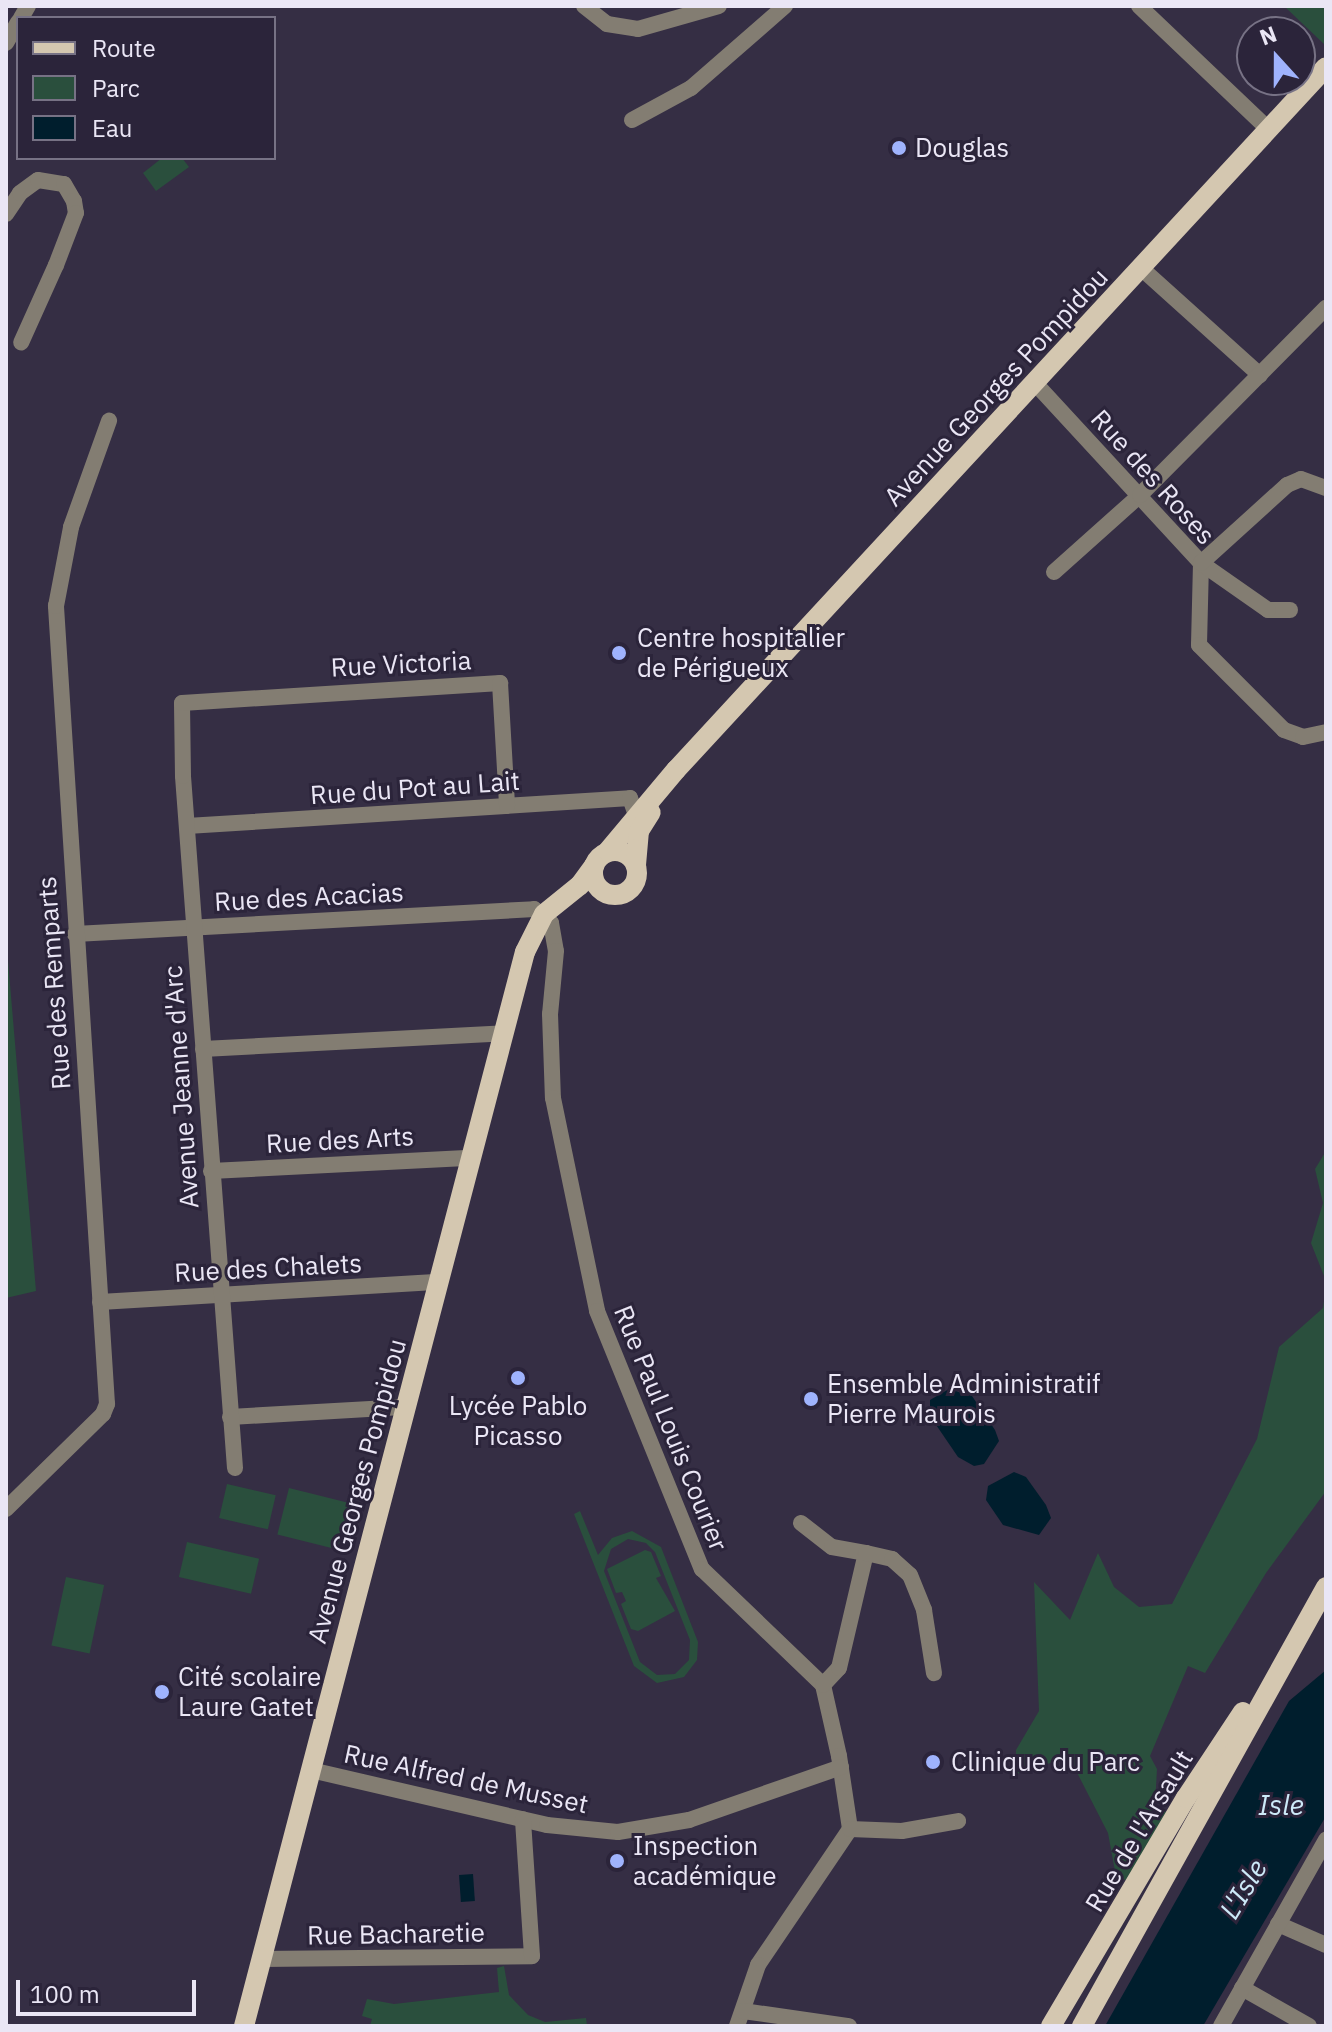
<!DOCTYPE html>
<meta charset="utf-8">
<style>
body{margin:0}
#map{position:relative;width:1332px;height:2032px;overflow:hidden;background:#352e44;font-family:"IBM Plex Sans",sans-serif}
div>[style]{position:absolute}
.green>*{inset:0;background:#2a4f3d;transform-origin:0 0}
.water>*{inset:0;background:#001e2d;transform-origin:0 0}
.minor>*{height:16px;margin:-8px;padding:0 8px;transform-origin:8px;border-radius:8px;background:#837d72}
.major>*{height:20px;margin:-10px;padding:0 10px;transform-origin:10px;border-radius:10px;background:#d4c7b0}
.major>.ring{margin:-10px;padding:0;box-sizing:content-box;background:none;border:20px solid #d4c7b0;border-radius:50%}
.dots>*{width:22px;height:22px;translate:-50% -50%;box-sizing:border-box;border:4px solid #2b243a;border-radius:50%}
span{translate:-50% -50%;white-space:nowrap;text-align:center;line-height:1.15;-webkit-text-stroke:6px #2b243a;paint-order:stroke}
.poi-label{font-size:26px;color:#eae6f5}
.left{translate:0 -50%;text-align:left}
.street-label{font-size:26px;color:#eae6f5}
.water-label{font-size:28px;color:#cde9f8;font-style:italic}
.frame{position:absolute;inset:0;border:8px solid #eae6f5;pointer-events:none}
.legend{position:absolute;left:16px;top:16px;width:260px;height:144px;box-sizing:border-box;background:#2b243a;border:2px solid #777285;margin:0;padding:10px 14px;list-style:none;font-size:24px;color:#eae6f5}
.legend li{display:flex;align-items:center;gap:16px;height:40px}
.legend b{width:40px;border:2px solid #777285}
.north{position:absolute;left:1236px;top:16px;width:80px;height:80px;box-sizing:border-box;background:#2b243a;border:2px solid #777285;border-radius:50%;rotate:339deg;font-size:22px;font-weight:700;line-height:32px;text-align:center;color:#eae6f5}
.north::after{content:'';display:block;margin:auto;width:28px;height:36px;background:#9fb3fd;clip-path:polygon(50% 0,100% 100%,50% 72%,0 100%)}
.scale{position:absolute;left:16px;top:1980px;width:180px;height:36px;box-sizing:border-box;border:4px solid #eae6f5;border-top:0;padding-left:10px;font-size:24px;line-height:28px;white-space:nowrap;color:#eae6f5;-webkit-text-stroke:6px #2b243a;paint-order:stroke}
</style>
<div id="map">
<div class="green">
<div style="clip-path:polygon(1284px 6px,1326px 6px,1326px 44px,1325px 45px)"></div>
<div style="clip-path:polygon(162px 158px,182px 158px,189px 167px,156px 191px,143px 173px)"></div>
<div style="clip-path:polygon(6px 937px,36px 1291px,6px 1298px)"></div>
<div style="clip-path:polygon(1326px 1151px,1326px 1281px,1311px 1243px,1323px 1203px,1315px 1169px)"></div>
<div style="clip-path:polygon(1326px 1286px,1326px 1491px,1266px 1573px,1205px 1673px,1188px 1666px,1150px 1756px,1157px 1769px,1155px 1805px,1166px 1812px,1126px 1880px,1116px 1877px,1108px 1833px,1069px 1757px,1016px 1774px,1016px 1750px,1039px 1711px,1034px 1582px,1070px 1620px,1098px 1553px,1114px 1587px,1139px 1607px,1172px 1604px,1257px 1439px,1279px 1347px,1323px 1308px)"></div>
<div style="left:227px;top:1484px;width:50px;height:35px;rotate:13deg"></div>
<div style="left:289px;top:1488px;width:62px;height:48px;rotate:14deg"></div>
<div style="clip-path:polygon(evenodd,580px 1511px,598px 1555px,612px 1538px,632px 1531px,661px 1547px,698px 1642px,697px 1660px,684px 1677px,657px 1683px,634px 1666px,574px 1514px,580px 1511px,628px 1539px,646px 1543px,655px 1552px,690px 1640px,689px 1660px,675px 1674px,657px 1675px,640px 1662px,604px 1571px,611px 1549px,628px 1539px)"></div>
<div style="left:187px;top:1542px;width:74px;height:36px;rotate:13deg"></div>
<div style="clip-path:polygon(645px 1550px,651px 1552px,661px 1576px,656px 1578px,675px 1611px,638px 1631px,631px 1629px,621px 1604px,626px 1601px,622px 1592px,616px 1593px,607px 1569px)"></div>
<div style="left:66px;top:1577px;width:39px;height:70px;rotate:12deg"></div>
<div style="clip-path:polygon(504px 1966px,509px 1995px,528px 2015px,545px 2022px,586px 2018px,587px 2026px,370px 2026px,372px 2019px,362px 2016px,367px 1999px,394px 2004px,499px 1992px,497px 1968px)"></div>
</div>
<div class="water">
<div style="clip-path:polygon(949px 1389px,972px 1396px,995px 1430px,999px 1441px,984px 1464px,974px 1466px,958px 1457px,930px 1416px,930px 1400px)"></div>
<div style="clip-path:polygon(1014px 1472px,1026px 1477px,1046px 1505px,1051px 1518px,1039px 1535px,1003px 1525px,986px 1500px,988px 1486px)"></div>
<div style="clip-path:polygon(1326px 1670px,1326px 1816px,1203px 2026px,1105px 2026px,1289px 1701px)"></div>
<div style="left:473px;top:1874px;width:27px;height:14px;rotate:86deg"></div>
</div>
<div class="minor">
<div style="left:584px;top:6px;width:29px;rotate:38deg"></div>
<div style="left:607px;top:24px;width:31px;rotate:9deg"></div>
<div style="left:638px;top:29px;width:84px;rotate:-15.9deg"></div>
<div style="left:1139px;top:6px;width:180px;rotate:43.6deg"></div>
<div style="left:21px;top:18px;width:14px;rotate:-60deg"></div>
<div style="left:6px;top:43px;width:24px;rotate:-60deg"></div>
<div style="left:632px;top:120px;width:67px;rotate:-28.5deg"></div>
<div style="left:691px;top:88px;width:125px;rotate:-41.1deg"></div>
<div style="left:6px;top:214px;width:25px;rotate:-56deg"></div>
<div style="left:20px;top:193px;width:22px;rotate:-36deg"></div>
<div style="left:38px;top:180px;width:26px;rotate:9deg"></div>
<div style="left:64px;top:184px;width:20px;rotate:60deg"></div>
<div style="left:74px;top:201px;width:12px;rotate:81deg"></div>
<div style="left:76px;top:213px;width:56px;rotate:111deg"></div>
<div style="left:56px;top:265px;width:85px;rotate:114.2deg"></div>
<div style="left:1141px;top:268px;width:160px;rotate:42deg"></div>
<div style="left:1034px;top:382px;width:246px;rotate:47.3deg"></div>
<div style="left:1201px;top:563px;width:82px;rotate:91.4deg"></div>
<div style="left:1199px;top:645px;width:120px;rotate:45deg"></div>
<div style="left:1284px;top:730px;width:20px;rotate:20deg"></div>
<div style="left:1303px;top:737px;width:24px;rotate:-12deg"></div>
<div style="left:1054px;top:572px;width:115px;rotate:-41.8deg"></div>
<div style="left:1140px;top:495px;width:264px;rotate:-45.2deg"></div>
<div style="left:1290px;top:610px;width:22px;rotate:180deg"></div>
<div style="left:1268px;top:610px;width:82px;rotate:-145deg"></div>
<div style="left:1201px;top:563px;width:116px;rotate:-42.2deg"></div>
<div style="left:1287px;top:485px;width:15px;rotate:-23deg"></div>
<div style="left:1301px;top:479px;width:27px;rotate:20deg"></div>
<div style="left:187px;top:826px;width:444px;rotate:-3.6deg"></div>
<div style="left:630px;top:798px;width:18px;rotate:71deg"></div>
<div style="left:75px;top:934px;width:460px;rotate:-3.1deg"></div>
<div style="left:534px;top:909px;width:22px;rotate:39deg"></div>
<div style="left:551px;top:923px;width:28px;rotate:80deg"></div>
<div style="left:556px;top:951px;width:63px;rotate:95.4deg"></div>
<div style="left:550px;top:1014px;width:84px;rotate:88deg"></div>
<div style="left:553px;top:1098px;width:217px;rotate:78.3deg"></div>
<div style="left:597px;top:1311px;width:279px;rotate:67.9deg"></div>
<div style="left:702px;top:1569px;width:168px;rotate:43.8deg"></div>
<div style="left:823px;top:1685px;width:73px;rotate:77.3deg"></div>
<div style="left:839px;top:1756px;width:74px;rotate:81.4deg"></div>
<div style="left:850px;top:1829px;width:164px;rotate:124.1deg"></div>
<div style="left:758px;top:1965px;width:65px;rotate:109deg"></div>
<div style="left:203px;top:1049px;width:302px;rotate:-3deg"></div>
<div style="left:211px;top:1171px;width:260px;rotate:-2.9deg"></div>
<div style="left:100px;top:1302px;width:340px;rotate:-3.4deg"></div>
<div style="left:230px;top:1417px;width:176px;rotate:-3.3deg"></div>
<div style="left:235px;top:1468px;width:694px;rotate:-94.3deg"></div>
<div style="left:183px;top:776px;width:73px;rotate:-90.8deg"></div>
<div style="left:182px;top:703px;width:319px;rotate:-3.6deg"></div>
<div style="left:500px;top:683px;width:123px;rotate:86.7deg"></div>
<div style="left:6px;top:1509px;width:136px;rotate:-44.4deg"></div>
<div style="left:103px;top:1414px;width:11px;rotate:-68deg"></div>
<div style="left:107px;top:1404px;width:800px;rotate:-93.66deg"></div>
<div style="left:56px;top:606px;width:80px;rotate:-79.2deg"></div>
<div style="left:71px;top:527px;width:113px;rotate:-70.3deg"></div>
<div style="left:801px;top:1523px;width:39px;rotate:38deg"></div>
<div style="left:832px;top:1547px;width:35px;rotate:10deg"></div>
<div style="left:823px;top:1685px;width:23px;rotate:-47deg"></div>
<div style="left:839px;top:1668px;width:118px;rotate:-76.8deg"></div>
<div style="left:866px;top:1553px;width:27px;rotate:13deg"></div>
<div style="left:892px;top:1559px;width:24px;rotate:42deg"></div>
<div style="left:910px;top:1575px;width:38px;rotate:68deg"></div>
<div style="left:924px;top:1610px;width:64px;rotate:81deg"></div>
<div style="left:311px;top:1770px;width:242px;rotate:13.1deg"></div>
<div style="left:547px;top:1825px;width:71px;rotate:5.6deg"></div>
<div style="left:618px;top:1832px;width:72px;rotate:-9.6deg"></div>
<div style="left:689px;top:1820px;width:161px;rotate:-19.2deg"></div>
<div style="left:850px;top:1829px;width:52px;rotate:2.2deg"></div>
<div style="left:902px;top:1831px;width:57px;rotate:-10.1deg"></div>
<div style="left:1278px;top:1924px;width:52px;rotate:23.6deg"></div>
<div style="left:261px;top:1959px;width:271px;rotate:-0.6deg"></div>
<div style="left:532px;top:1956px;width:137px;rotate:-93.8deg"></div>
<div style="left:1242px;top:1988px;width:77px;rotate:29.6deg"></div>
<div style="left:743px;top:2011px;width:107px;rotate:8.1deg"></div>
<div style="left:1221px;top:2026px;width:214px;rotate:-60.6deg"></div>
</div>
<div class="major">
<div class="ring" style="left:593px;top:851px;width:24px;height:24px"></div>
<div style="left:608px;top:851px;width:106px;rotate:-50deg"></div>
<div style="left:676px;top:770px;width:957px;rotate:-47.24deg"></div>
<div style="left:636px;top:865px;width:34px;rotate:-85deg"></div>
<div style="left:639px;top:831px;width:22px;rotate:-58deg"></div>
<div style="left:244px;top:2026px;width:1110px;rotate:-75.34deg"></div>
<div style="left:525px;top:952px;width:42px;rotate:-63.4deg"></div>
<div style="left:544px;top:914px;width:46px;rotate:-38.9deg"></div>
<div style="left:580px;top:885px;width:24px;rotate:-54deg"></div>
<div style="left:1051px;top:2026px;width:265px;rotate:-59.4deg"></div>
<div style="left:1186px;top:1798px;width:103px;rotate:-56.5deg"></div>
<div style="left:1082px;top:2026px;width:502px;rotate:-60.93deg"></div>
</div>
<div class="dots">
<div style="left:899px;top:148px;background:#9fb3fd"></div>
<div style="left:619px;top:653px;background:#9fb3fd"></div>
<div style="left:518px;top:1378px;background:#9fb3fd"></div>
<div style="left:811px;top:1399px;background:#9fb3fd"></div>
<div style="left:162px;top:1692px;background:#9fb3fd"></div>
<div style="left:933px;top:1762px;background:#9fb3fd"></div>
<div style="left:617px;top:1861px;background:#9fb3fd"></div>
</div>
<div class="poi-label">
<span class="left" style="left:915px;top:148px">Douglas</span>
<span class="left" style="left:637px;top:653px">Centre hospitalier<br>de Périgueux</span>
<span class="left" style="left:827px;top:1399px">Ensemble Administratif<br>Pierre Maurois</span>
<span style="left:518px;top:1421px">Lycée Pablo<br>Picasso</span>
<span class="left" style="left:178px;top:1692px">Cité scolaire<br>Laure Gatet</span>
<span class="left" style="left:951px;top:1762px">Clinique du Parc</span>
<span class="left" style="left:633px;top:1861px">Inspection<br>académique</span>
</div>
<div class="street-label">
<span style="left:996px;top:387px;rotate:-47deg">Avenue Georges Pompidou</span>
<span style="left:1153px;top:477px;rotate:48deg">Rue des Roses</span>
<span style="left:401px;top:664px;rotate:-3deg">Rue Victoria</span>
<span style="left:415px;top:788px;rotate:-4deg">Rue du Pot au Lait</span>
<span style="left:309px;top:897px;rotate:-3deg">Rue des Acacias</span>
<span style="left:54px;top:983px;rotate:-94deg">Rue des Remparts</span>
<span style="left:181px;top:1087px;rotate:-94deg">Avenue Jeanne d'Arc</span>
<span style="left:340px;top:1140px;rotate:-3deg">Rue des Arts</span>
<span style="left:268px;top:1268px;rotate:-3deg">Rue des Chalets</span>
<span style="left:671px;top:1428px;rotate:68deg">Rue Paul Louis Courier</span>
<span style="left:357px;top:1491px;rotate:-75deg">Avenue Georges Pompidou</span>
<span style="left:466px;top:1779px;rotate:12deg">Rue Alfred de Musset</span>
<span style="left:1139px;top:1831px;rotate:-59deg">Rue de l'Arsault</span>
<span style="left:396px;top:1934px;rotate:-1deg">Rue Bacharetie</span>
</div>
<div class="water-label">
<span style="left:1281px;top:1805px">Isle</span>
<span style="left:1243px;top:1889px;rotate:-59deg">L'Isle</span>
</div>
<div class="frame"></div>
<ul class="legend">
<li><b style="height:10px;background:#d4c7b0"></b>Route</li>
<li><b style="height:22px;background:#2a4f3d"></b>Parc</li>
<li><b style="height:22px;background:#001e2d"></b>Eau</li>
</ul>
<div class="north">N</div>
<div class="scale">100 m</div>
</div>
